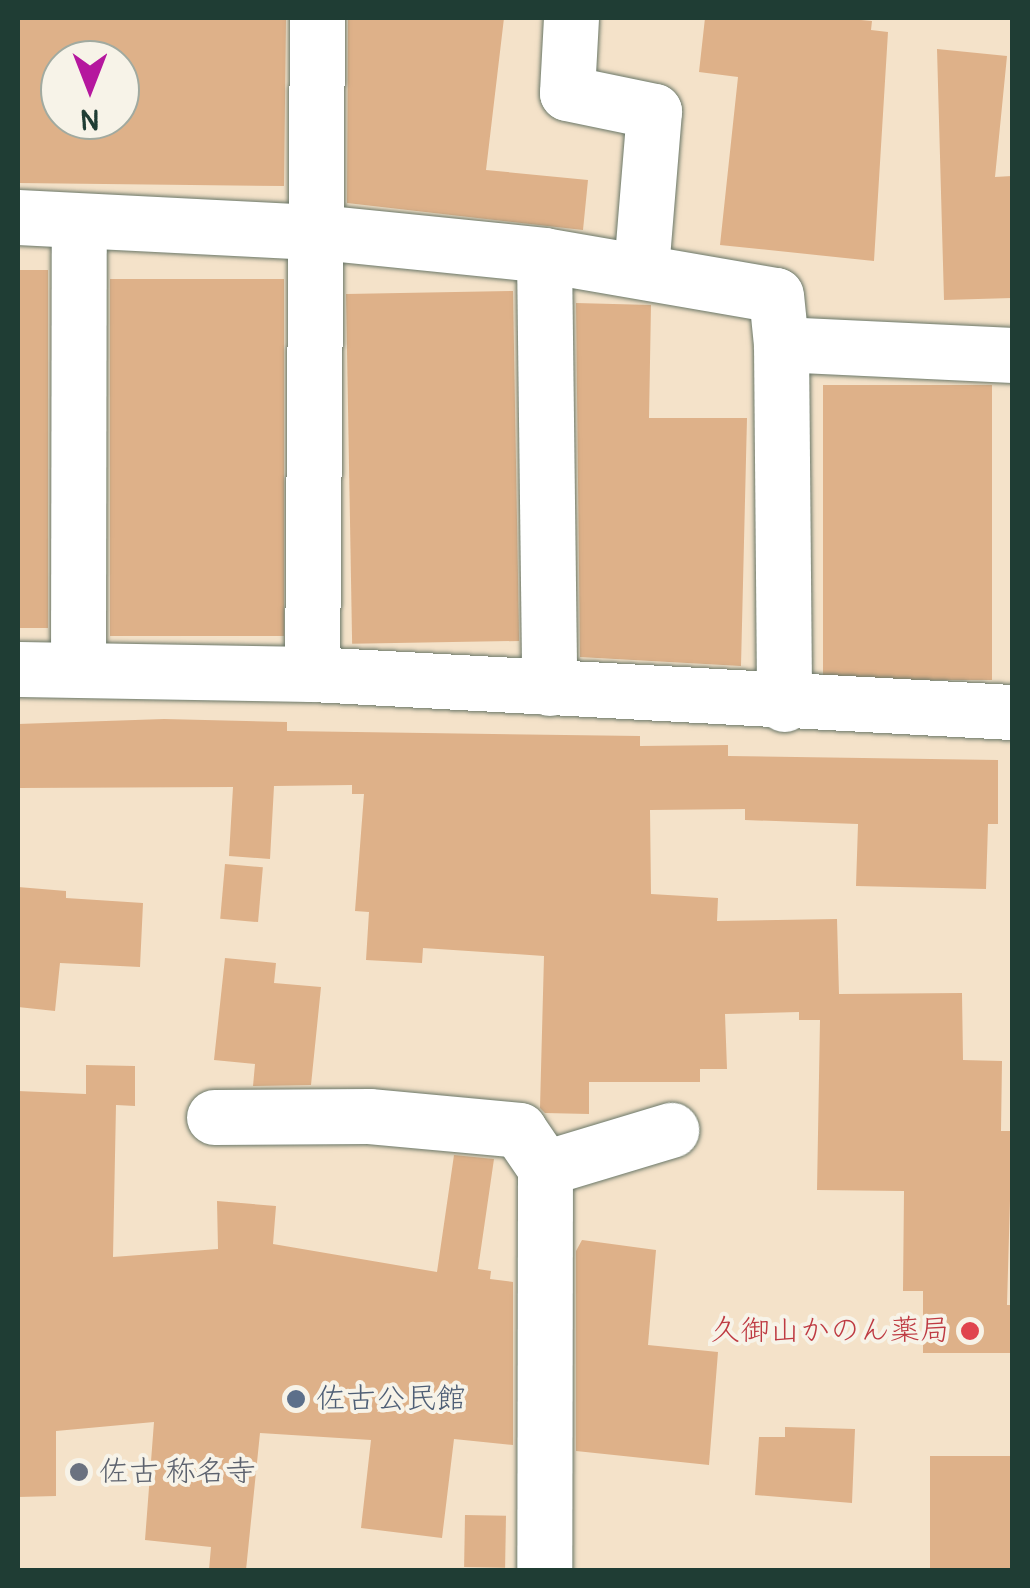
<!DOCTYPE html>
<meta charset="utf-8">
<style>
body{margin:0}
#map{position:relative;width:1030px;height:1588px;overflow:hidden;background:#f4e2c9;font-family:Pangolin,"Klee One",sans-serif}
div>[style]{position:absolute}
.building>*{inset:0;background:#deb189;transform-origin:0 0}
.roads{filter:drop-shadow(0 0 2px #6a7768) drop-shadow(0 0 2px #6a7768)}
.minor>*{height:55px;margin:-27.5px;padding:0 27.5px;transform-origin:27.5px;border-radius:27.5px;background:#fff}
.dots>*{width:28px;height:28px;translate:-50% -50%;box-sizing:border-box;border:5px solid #f7f3e8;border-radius:50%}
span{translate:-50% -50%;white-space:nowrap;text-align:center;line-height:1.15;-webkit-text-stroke:8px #f7f3e8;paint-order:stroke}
.health-label{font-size:30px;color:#be3a42}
.right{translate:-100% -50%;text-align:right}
.service-label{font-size:30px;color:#4e5e75}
.left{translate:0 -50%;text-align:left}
.worship-label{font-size:30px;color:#5b616d}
.frame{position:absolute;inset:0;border:20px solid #1f3d34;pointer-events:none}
.north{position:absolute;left:40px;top:40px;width:100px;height:100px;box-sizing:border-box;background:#f7f3e8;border:2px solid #a1aaa0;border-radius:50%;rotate:180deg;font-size:28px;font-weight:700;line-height:40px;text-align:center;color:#1f3d34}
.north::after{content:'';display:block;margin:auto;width:35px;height:45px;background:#b5179e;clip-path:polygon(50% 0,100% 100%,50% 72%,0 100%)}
</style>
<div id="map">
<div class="building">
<div style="clip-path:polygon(evenodd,18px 18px,286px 18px,284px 186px,18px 183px,18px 18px,60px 60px,120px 60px,120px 120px,60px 120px,60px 60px)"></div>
<div style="clip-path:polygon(348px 18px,504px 18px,486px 170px,588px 180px,583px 230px,347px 203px)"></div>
<div style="clip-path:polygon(705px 18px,839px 18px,872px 21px,871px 30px,888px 32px,874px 261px,720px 245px,738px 77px,699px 72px)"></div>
<div style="clip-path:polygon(937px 49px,1007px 56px,995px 177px,1012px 176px,1012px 298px,944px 300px)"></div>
<div style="left:18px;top:270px;width:30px;height:358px"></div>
<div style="left:284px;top:279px;width:357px;height:174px;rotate:90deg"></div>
<div style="left:513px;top:291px;width:350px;height:167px;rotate:89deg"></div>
<div style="clip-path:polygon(576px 303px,651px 305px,649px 418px,747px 418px,741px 666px,580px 657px)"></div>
<div style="left:992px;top:385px;width:295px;height:169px;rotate:90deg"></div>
<div style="clip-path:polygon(164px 719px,287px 722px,287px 731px,640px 736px,640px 746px,728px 745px,728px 756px,998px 760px,998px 824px,988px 824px,986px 889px,856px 886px,858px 824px,745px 820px,745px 809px,650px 810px,651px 894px,718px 898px,717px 921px,837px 919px,839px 994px,962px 993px,963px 1060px,1002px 1061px,1001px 1131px,1012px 1131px,1007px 1305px,1012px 1305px,1012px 1353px,923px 1353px,923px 1291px,903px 1291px,904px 1191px,817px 1190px,820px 1020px,799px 1020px,799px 1012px,725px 1014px,727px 1069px,700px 1069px,700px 1082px,589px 1082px,589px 1114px,545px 1113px,540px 1108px,544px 956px,423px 948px,422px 963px,366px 960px,369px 912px,355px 911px,364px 794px,352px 794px,352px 785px,274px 786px,270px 859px,229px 856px,233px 787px,18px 788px,18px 724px)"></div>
<div style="left:225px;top:864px;width:38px;height:55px;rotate:5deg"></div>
<div style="clip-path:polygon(18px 887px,66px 891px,66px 898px,143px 903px,140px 967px,60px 963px,55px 1011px,18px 1007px)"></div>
<div style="clip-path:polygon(225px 958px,276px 963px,274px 983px,321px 987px,311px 1085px,253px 1086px,255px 1064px,214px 1060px)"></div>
<div style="clip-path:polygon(86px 1065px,135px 1066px,135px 1106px,116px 1105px,113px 1257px,218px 1249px,217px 1201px,276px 1206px,273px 1244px,437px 1272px,454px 1155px,494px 1159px,478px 1269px,491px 1271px,490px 1279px,513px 1282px,513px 1445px,454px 1439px,442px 1538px,361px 1528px,371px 1440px,260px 1433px,246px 1570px,209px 1570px,211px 1547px,145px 1540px,154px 1422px,56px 1431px,56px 1496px,18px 1497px,18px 1091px,86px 1094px)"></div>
<div style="clip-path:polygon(582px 1240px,656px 1250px,648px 1345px,718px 1352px,709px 1465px,576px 1451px,576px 1251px)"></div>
<div style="clip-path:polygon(785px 1427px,855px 1429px,852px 1503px,755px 1495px,759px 1437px,785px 1437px)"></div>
<div style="left:930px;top:1456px;width:82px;height:114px"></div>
<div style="left:465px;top:1515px;width:41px;height:52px;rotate:1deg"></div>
</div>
<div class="roads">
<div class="minor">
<div style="left:571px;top:18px;width:75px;rotate:93.1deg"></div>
<div style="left:567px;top:93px;width:89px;rotate:11.7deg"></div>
<div style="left:654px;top:111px;width:159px;rotate:94.7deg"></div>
<div style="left:18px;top:217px;width:301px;rotate:2.9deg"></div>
<div style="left:319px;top:232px;width:226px;rotate:5.8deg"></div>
<div style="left:544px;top:255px;width:235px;rotate:9.8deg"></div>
<div style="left:776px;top:295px;width:49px;rotate:84.2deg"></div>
<div style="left:781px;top:344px;width:231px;rotate:2.7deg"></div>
<div style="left:544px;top:255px;width:433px;rotate:89.3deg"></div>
<div style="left:781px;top:344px;width:360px;rotate:89.5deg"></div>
<div style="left:78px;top:666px;width:443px;rotate:-89.9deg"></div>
<div style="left:18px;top:669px;width:294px;rotate:1deg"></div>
<div style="left:312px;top:674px;width:701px;rotate:3.11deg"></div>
<div style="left:312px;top:674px;width:656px;rotate:-89.56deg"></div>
<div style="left:214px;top:1117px;width:155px;rotate:-0.4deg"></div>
<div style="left:369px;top:1116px;width:151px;rotate:5.3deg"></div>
<div style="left:519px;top:1130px;width:46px;rotate:55.6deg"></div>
<div style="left:545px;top:1168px;width:402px;rotate:90.1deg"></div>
<div style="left:545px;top:1168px;width:132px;rotate:-16.8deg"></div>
</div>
</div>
<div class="dots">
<div style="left:970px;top:1331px;background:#e0444e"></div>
<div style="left:296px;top:1399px;background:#5c6f8a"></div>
<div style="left:79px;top:1472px;background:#6b7280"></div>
</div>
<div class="health-label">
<span class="right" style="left:950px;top:1331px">久御山かのん薬局</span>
</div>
<div class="service-label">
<span class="left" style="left:316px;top:1399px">佐古公民館</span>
</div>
<div class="worship-label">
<span class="left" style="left:99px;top:1472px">佐古 称名寺</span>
</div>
<div class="frame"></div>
<div class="north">N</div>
</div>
